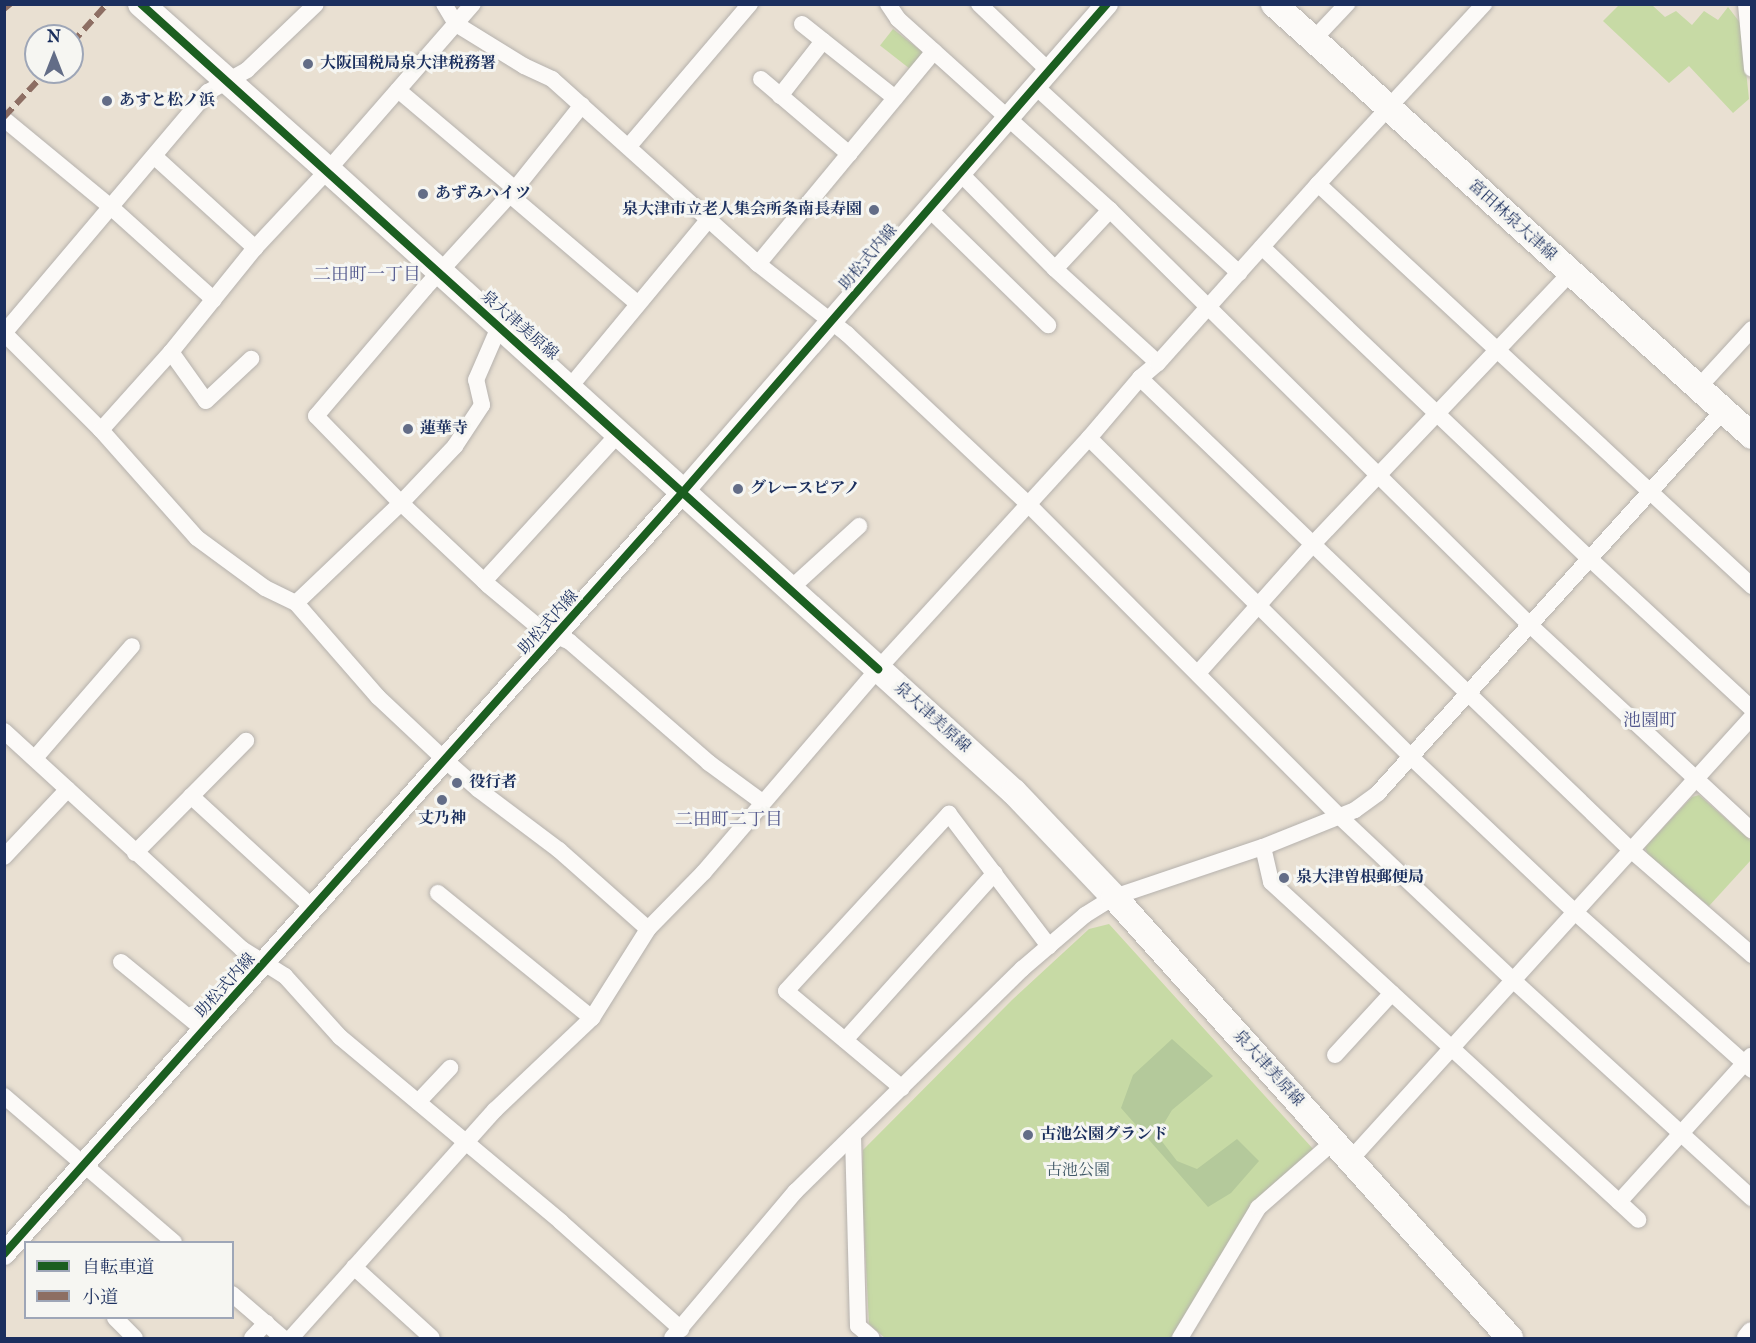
<!DOCTYPE html>
<meta charset="utf-8">
<style>
body{margin:0}
#map{position:relative;width:1756px;height:1343px;overflow:hidden;background:#e9e0d2;font-family:"IM FELL English","Noto Serif JP",serif}
div>[style]{position:absolute}
.green>*{inset:0;background:#c7daa5;transform-origin:0 0}
.forest>*{inset:0;background:#b4c99b}
.roads{filter:drop-shadow(0 0 2px #b5b1ad) drop-shadow(0 0 2px #b5b1ad)}
.street>*{height:16px;margin:-8px;padding:0 8px;transform-origin:8px;border-radius:8px;background:#fcfaf8}
.secondary>*{height:22px;margin:-11px;padding:0 11px;transform-origin:11px;border-radius:11px;background:#fcfaf8}
.primary>*{height:26px;margin:-13px;padding:0 13px;transform-origin:13px;border-radius:13px;background:#fcfaf8}
.quiet>*{height:6px;margin-top:-3px;transform-origin:0;background:repeating-linear-gradient(90deg,#8d6e63 0 12px,transparent 0 18px)}
.cycleway>*{height:8px;margin:-4px;padding:0 4px;transform-origin:4px;border-radius:4px;background:#1b5e20}
.dots>*{width:16px;height:16px;translate:-50% -50%;box-sizing:border-box;border:3px solid #f6f6f2;border-radius:50%}
span{translate:-50% -50%;white-space:nowrap;text-align:center;line-height:1.15;-webkit-text-stroke:6px #f6f6f2;paint-order:stroke}
.poi-label{font-size:16px;color:#1b2f5e;font-weight:700}
.left{translate:0 -50%;text-align:left}
.right{translate:-100% -50%;text-align:right}
.street-label{font-size:16px;color:#1b2f5e}
.park-label{font-size:16px;color:#3f5866}
.neighbourhood-label{font-size:18px;color:#51578c}
.frame{position:absolute;inset:0;border:6px solid #1b2f5e;pointer-events:none}
.legend{position:absolute;left:24px;top:1241px;width:210px;height:78px;box-sizing:border-box;background:#f6f6f2;border:2px solid #9ea6b7;margin:0;padding:8px 10px;list-style:none;font-size:18px;color:#1b2f5e}
.legend li{display:flex;align-items:center;gap:12px;height:30px}
.legend b{width:30px;border:2px solid #9ea6b7}
.north{position:absolute;left:24px;top:24px;width:60px;height:60px;box-sizing:border-box;background:#f6f6f2;border:2px solid #9ea6b7;border-radius:50%;rotate:0deg;font-size:16px;font-weight:700;line-height:24px;text-align:center;color:#1b2f5e}
.north::after{content:'';display:block;margin:auto;width:21px;height:27px;background:#636d87;clip-path:polygon(50% 0,100% 100%,50% 72%,0 100%)}
</style>
<div id="map">
<div class="green">
<div style="clip-path:polygon(1619px 5px,1652px 5px,1665px 17px,1676px 11px,1692px 25px,1704px 11px,1718px 20px,1728px 7px,1741px 24px,1749px 99px,1733px 113px,1689px 66px,1669px 83px,1603px 21px)"></div>
<div style="left:893px;top:29px;width:43px;height:21px;rotate:38deg"></div>
<div style="clip-path:polygon(1699px 795px,1751px 841px,1751px 860px,1709px 906px,1648px 856px,1645px 847px,1692px 797px)"></div>
<div style="clip-path:polygon(1109px 924px,1314px 1150px,1253px 1204px,1171px 1338px,885px 1338px,869px 1324px,862px 1187px,863px 1150px,1012px 1000px,1089px 929px)"></div>
</div>
<div class="forest">
<div style="clip-path:polygon(1172px 1039px,1213px 1076px,1172px 1110px,1157px 1135px,1177px 1161px,1197px 1169px,1237px 1139px,1259px 1161px,1231px 1193px,1208px 1207px,1121px 1108px,1133px 1075px)"></div>
</div>
<div class="roads">
<div class="street">
<div style="left:444px;top:4px;width:23px;rotate:59deg"></div>
<div style="left:456px;top:24px;width:80px;rotate:31.7deg"></div>
<div style="left:524px;top:66px;width:31px;rotate:25deg"></div>
<div style="left:552px;top:79px;width:277px;rotate:41.9deg"></div>
<div style="left:758px;top:264px;width:113px;rotate:38.2deg"></div>
<div style="left:847px;top:334px;width:248px;rotate:43.2deg"></div>
<div style="left:1028px;top:504px;width:439px;rotate:45.1deg"></div>
<div style="left:1338px;top:815px;width:242px;rotate:43.3deg"></div>
<div style="left:1514px;top:981px;width:322px;rotate:42.4deg"></div>
<div style="left:888px;top:4px;width:18px;rotate:56deg"></div>
<div style="left:898px;top:19px;width:285px;rotate:42deg"></div>
<div style="left:1110px;top:210px;width:592px;rotate:44.66deg"></div>
<div style="left:1531px;top:626px;width:301px;rotate:42.8deg"></div>
<div style="left:979px;top:4px;width:97px;rotate:43.7deg"></div>
<div style="left:1746px;top:4px;width:65px;rotate:84.7deg"></div>
<div style="left:802px;top:24px;width:119px;rotate:38.5deg"></div>
<div style="left:1313px;top:40px;width:50px;rotate:-46.6deg"></div>
<div style="left:761px;top:79px;width:116px;rotate:40.4deg"></div>
<div style="left:1035px;top:86px;width:277px;rotate:42.5deg"></div>
<div style="left:398px;top:90px;width:153px;rotate:40.2deg"></div>
<div style="left:780px;top:96px;width:70px;rotate:-52deg"></div>
<div style="left:582px;top:105px;width:107px;rotate:128.6deg"></div>
<div style="left:515px;top:189px;width:134px;rotate:132.3deg"></div>
<div style="left:425px;top:288px;width:168px;rotate:130.4deg"></div>
<div style="left:316px;top:416px;width:122px;rotate:45.7deg"></div>
<div style="left:401px;top:503px;width:120px;rotate:43.3deg"></div>
<div style="left:488px;top:585px;width:70px;rotate:39.8deg"></div>
<div style="left:542px;top:630px;width:30px;rotate:23deg"></div>
<div style="left:570px;top:642px;width:184px;rotate:41deg"></div>
<div style="left:709px;top:763px;width:66px;rotate:36.3deg"></div>
<div style="left:4px;top:119px;width:140px;rotate:39.5deg"></div>
<div style="left:112px;top:208px;width:137px;rotate:42deg"></div>
<div style="left:629px;top:146px;width:187px;rotate:-49.6deg"></div>
<div style="left:154px;top:156px;width:137px;rotate:42.3deg"></div>
<div style="left:960px;top:173px;width:135px;rotate:45.3deg"></div>
<div style="left:1055px;top:269px;width:139px;rotate:42.4deg"></div>
<div style="left:1318px;top:184px;width:592px;rotate:42.81deg"></div>
<div style="left:510px;top:195px;width:168px;rotate:40.4deg"></div>
<div style="left:928px;top:208px;width:168px;rotate:44.3deg"></div>
<div style="left:1262px;top:247px;width:453px;rotate:43.6deg"></div>
<div style="left:1590px;top:559px;width:221px;rotate:42.8deg"></div>
<div style="left:758px;top:264px;width:276px;rotate:-50.4deg"></div>
<div style="left:1055px;top:269px;width:81px;rotate:-47deg"></div>
<div style="left:4px;top:333px;width:137px;rotate:45deg"></div>
<div style="left:101px;top:430px;width:144px;rotate:48.4deg"></div>
<div style="left:197px;top:538px;width:84px;rotate:36.3deg"></div>
<div style="left:265px;top:588px;width:34px;rotate:26deg"></div>
<div style="left:296px;top:603px;width:125px;rotate:48.9deg"></div>
<div style="left:378px;top:697px;width:92px;rotate:43.2deg"></div>
<div style="left:445px;top:760px;width:45px;rotate:41.4deg"></div>
<div style="left:479px;top:790px;width:100px;rotate:36.9deg"></div>
<div style="left:559px;top:850px;width:119px;rotate:41.6deg"></div>
<div style="left:4px;top:333px;width:316px;rotate:-49.8deg"></div>
<div style="left:208px;top:92px;width:45px;rotate:-29.4deg"></div>
<div style="left:247px;top:70px;width:95px;rotate:-43.7deg"></div>
<div style="left:171px;top:352px;width:60px;rotate:54.5deg"></div>
<div style="left:206px;top:401px;width:62px;rotate:-43deg"></div>
<div style="left:1140px;top:378px;width:682px;rotate:43.87deg"></div>
<div style="left:1632px;top:851px;width:159px;rotate:40.9deg"></div>
<div style="left:569px;top:388px;width:218px;rotate:-50.4deg"></div>
<div style="left:1698px;top:388px;width:80px;rotate:-47.5deg"></div>
<div style="left:101px;top:430px;width:105px;rotate:-48.1deg"></div>
<div style="left:171px;top:352px;width:134px;rotate:-51.1deg"></div>
<div style="left:255px;top:248px;width:107px;rotate:-46.9deg"></div>
<div style="left:328px;top:170px;width:220px;rotate:-48.9deg"></div>
<div style="left:1089px;top:438px;width:453px;rotate:44.7deg"></div>
<div style="left:1411px;top:757px;width:227px;rotate:43.4deg"></div>
<div style="left:1576px;top:913px;width:236px;rotate:41.7deg"></div>
<div style="left:484px;top:581px;width:199px;rotate:-47.6deg"></div>
<div style="left:789px;top:590px;width:95px;rotate:-42.4deg"></div>
<div style="left:296px;top:603px;width:145px;rotate:-43.6deg"></div>
<div style="left:401px;top:503px;width:79px;rotate:-46.5deg"></div>
<div style="left:455px;top:446px;width:49px;rotate:-56.6deg"></div>
<div style="left:482px;top:405px;width:26px;rotate:-103deg"></div>
<div style="left:476px;top:380px;width:58px;rotate:-66.5deg"></div>
<div style="left:1198px;top:673px;width:174px;rotate:-48.3deg"></div>
<div style="left:1314px;top:543px;width:372px;rotate:-46.5deg"></div>
<div style="left:4px;top:731px;width:323px;rotate:42.5deg"></div>
<div style="left:242px;top:949px;width:51px;rotate:32.1deg"></div>
<div style="left:285px;top:976px;width:82px;rotate:48deg"></div>
<div style="left:340px;top:1037px;width:288px;rotate:39.9deg"></div>
<div style="left:561px;top:1222px;width:161px;rotate:41.7deg"></div>
<div style="left:35px;top:758px;width:148px;rotate:-49.1deg"></div>
<div style="left:191px;top:796px;width:164px;rotate:42.5deg"></div>
<div style="left:1263px;top:847px;width:36px;rotate:77deg"></div>
<div style="left:1271px;top:882px;width:499px;rotate:42.6deg"></div>
<div style="left:135px;top:853px;width:158px;rotate:-45.3deg"></div>
<div style="left:4px;top:857px;width:93px;rotate:-46.7deg"></div>
<div style="left:438px;top:893px;width:198px;rotate:39.1deg"></div>
<div style="left:121px;top:962px;width:107px;rotate:39.3deg"></div>
<div style="left:845px;top:1040px;width:224px;rotate:-48.1deg"></div>
<div style="left:1335px;top:1055px;width:84px;rotate:-47.4deg"></div>
<div style="left:902px;top:1088px;width:151px;rotate:-140.1deg"></div>
<div style="left:786px;top:991px;width:241px;rotate:-47.4deg"></div>
<div style="left:949px;top:814px;width:166px;rotate:52.9deg"></div>
<div style="left:4px;top:1096px;width:224px;rotate:40.7deg"></div>
<div style="left:418px;top:1102px;width:47px;rotate:-46.7deg"></div>
<div style="left:853px;top:1135px;width:191px;rotate:88.5deg"></div>
<div style="left:858px;top:1326px;width:18px;rotate:41deg"></div>
<div style="left:1350px;top:1160px;width:598px;rotate:-47.78deg"></div>
<div style="left:1619px;top:1202px;width:197px;rotate:-47.9deg"></div>
<div style="left:354px;top:1267px;width:105px;rotate:42.3deg"></div>
<div style="left:232px;top:1294px;width:67px;rotate:40.8deg"></div>
<div style="left:115px;top:1318px;width:28px;rotate:45deg"></div>
<div style="left:252px;top:1338px;width:21px;rotate:-47deg"></div>
<div style="left:291px;top:1338px;width:306px;rotate:-48.2deg"></div>
<div style="left:495px;top:1110px;width:134px;rotate:-43.5deg"></div>
<div style="left:592px;top:1018px;width:105px;rotate:-57.8deg"></div>
<div style="left:648px;top:929px;width:80px;rotate:-45.5deg"></div>
<div style="left:704px;top:872px;width:267px;rotate:-49.4deg"></div>
<div style="left:878px;top:669px;width:313px;rotate:-47.6deg"></div>
<div style="left:1089px;top:438px;width:79px;rotate:-49.6deg"></div>
<div style="left:1140px;top:378px;width:23px;rotate:-40deg"></div>
<div style="left:1158px;top:363px;width:240px;rotate:-48.2deg"></div>
<div style="left:1318px;top:184px;width:245px;rotate:-47.3deg"></div>
<div style="left:672px;top:1338px;width:192px;rotate:-49.9deg"></div>
<div style="left:796px;top:1191px;width:317px;rotate:-44.5deg"></div>
<div style="left:1022px;top:969px;width:83px;rotate:-40.6deg"></div>
<div style="left:1085px;top:915px;width:34px;rotate:-32deg"></div>
<div style="left:1114px;top:897px;width:157px;rotate:-18.6deg"></div>
<div style="left:1263px;top:847px;width:99px;rotate:-21.9deg"></div>
<div style="left:1355px;top:810px;width:29px;rotate:-36deg"></div>
<div style="left:1378px;top:793px;width:516px;rotate:-47.91deg"></div>
<div style="left:1180px;top:1338px;width:152px;rotate:-59deg"></div>
<div style="left:1258px;top:1208px;width:100px;rotate:-41.3deg"></div>
</div>
<div class="secondary">
<div style="left:4px;top:1254px;width:1019px;rotate:-48.3deg"></div>
<div style="left:682px;top:493px;width:648px;rotate:-49.01deg"></div>
<div style="left:1748px;top:1338px;width:6px;rotate:-51deg"></div>
</div>
<div class="primary">
<div style="left:141px;top:4px;width:250px;rotate:41.6deg"></div>
<div style="left:328px;top:170px;width:926px;rotate:42.2deg"></div>
<div style="left:1014px;top:792px;width:145px;rotate:46.4deg"></div>
<div style="left:1114px;top:897px;width:593px;rotate:48.08deg"></div>
<div style="left:1274px;top:4px;width:644px;rotate:42.11deg"></div>
</div>
</div>
<div class="quiet">
<div style="left:4px;top:9px;width:8px;rotate:-40deg"></div>
<div style="left:72px;top:43px;width:52px;rotate:-48.1deg"></div>
<div style="left:4px;top:117px;width:62px;rotate:-47deg"></div>
</div>
<div class="cycleway">
<div style="left:141px;top:4px;width:993px;rotate:42.06deg"></div>
<div style="left:4px;top:1254px;width:1019px;rotate:-48.3deg"></div>
<div style="left:682px;top:493px;width:648px;rotate:-49.01deg"></div>
</div>
<div class="dots">
<div style="left:308px;top:64px;background:#636d87"></div>
<div style="left:107px;top:101px;background:#636d87"></div>
<div style="left:423px;top:194px;background:#636d87"></div>
<div style="left:874px;top:210px;background:#636d87"></div>
<div style="left:408px;top:429px;background:#636d87"></div>
<div style="left:738px;top:489px;background:#636d87"></div>
<div style="left:457px;top:783px;background:#636d87"></div>
<div style="left:442px;top:800px;background:#636d87"></div>
<div style="left:1284px;top:878px;background:#636d87"></div>
<div style="left:1028px;top:1135px;background:#636d87"></div>
</div>
<div class="poi-label">
<span class="left" style="left:320px;top:64px">大阪国税局泉大津税務署</span>
<span class="left" style="left:119px;top:101px">あすと松ノ浜</span>
<span class="left" style="left:435px;top:194px">あずみハイツ</span>
<span class="right" style="left:862px;top:210px">泉大津市立老人集会所条南長寿園</span>
<span class="left" style="left:420px;top:429px">蓮華寺</span>
<span class="left" style="left:750px;top:489px">グレースピアノ</span>
<span class="left" style="left:469px;top:783px">役行者</span>
<span style="left:442px;top:819px">丈乃神</span>
<span class="left" style="left:1296px;top:878px">泉大津曽根郵便局</span>
<span class="left" style="left:1040px;top:1135px">古池公園グランド</span>
</div>
<div class="street-label">
<span style="left:1512px;top:221px;rotate:42deg">富田林泉大津線</span>
<span style="left:869px;top:258px;rotate:-50deg">助松式内線</span>
<span style="left:519px;top:326px;rotate:41deg">泉大津美原線</span>
<span style="left:549px;top:623px;rotate:-48deg">助松式内線</span>
<span style="left:932px;top:718px;rotate:42deg">泉大津美原線</span>
<span style="left:226px;top:986px;rotate:-48deg">助松式内線</span>
<span style="left:1268px;top:1069px;rotate:48deg">泉大津美原線</span>
</div>
<div class="park-label">
<span style="left:1078px;top:1171px">古池公園</span>
</div>
<div class="neighbourhood-label">
<span style="left:367px;top:276px">二田町一丁目</span>
<span style="left:1650px;top:722px">池園町</span>
<span style="left:729px;top:821px">二田町二丁目</span>
</div>
<div class="frame"></div>
<ul class="legend">
<li><b style="height:8px;background:#1b5e20"></b>自転車道</li>
<li><b style="height:8px;background:#8d6e63"></b>小道</li>
</ul>
<div class="north">N</div>
</div>
